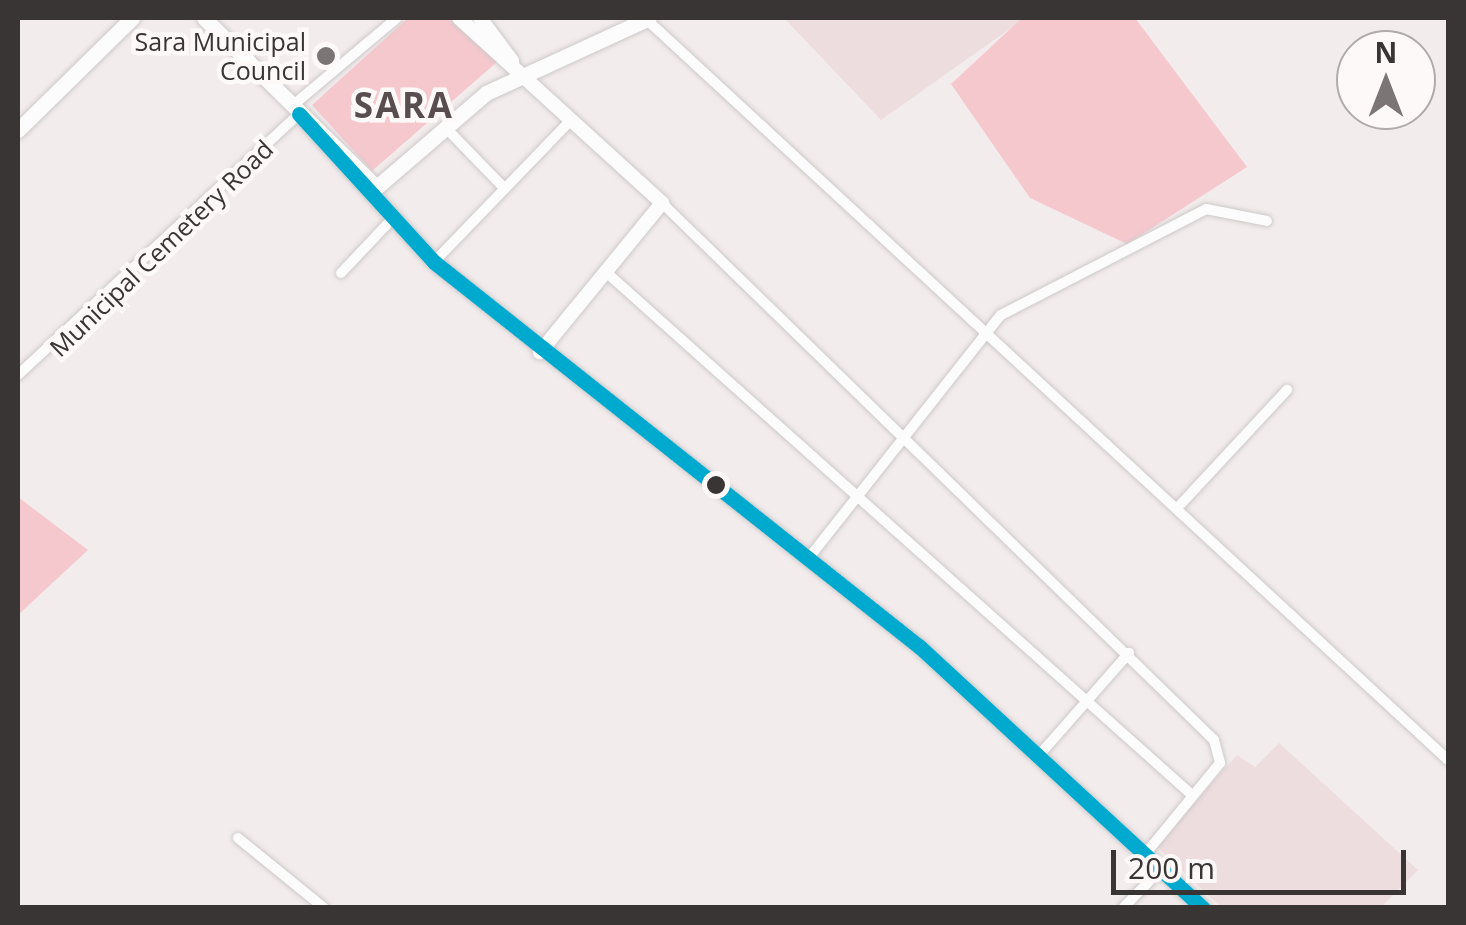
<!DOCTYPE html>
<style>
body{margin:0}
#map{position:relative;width:1466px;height:925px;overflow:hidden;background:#f3eced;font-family:"Open Sans",sans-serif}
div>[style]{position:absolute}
.built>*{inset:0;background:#eddddf}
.green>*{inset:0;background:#f5c8ce}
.roads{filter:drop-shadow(0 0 2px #cec9c9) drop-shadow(0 0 2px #cec9c9)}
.street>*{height:10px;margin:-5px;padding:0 5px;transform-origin:5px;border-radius:5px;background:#fdfcfc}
.secondary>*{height:14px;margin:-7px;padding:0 7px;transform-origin:7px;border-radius:7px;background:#fdfcfc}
.primary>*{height:15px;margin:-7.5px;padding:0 7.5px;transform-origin:7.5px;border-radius:7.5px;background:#fdfcfc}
.bus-1>*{height:15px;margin:-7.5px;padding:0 7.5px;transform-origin:7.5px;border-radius:7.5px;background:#00a9ce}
.dots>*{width:28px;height:28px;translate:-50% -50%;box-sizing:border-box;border:5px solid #fef9f9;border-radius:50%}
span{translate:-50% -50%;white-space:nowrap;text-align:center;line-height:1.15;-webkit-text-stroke:9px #fef9f9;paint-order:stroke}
.poi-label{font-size:25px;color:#3a3535}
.right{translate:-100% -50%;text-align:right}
.street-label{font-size:25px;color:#3a3535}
.district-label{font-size:35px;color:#584d4f;font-weight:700;letter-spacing:2.5px}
.frame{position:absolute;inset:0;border:20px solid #3a3535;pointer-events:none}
.north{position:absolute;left:1336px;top:30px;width:100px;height:100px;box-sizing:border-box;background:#fef9f9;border:2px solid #b0abab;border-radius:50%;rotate:0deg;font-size:28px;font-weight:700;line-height:40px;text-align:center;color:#3a3535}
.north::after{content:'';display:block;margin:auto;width:35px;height:45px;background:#7b7575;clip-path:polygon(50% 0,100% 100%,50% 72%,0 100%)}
.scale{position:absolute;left:1111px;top:850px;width:295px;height:45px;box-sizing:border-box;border:5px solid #3a3535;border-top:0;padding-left:12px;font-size:30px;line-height:35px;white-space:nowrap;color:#3a3535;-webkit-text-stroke:8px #fef9f9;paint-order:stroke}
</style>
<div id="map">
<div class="built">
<div style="clip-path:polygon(784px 18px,1025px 18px,881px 120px)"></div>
<div style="clip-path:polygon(1279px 743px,1418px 870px,1381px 907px,1221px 907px,1156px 846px,1237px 755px,1255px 767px)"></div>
</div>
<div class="green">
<div style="clip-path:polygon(408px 18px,454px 18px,497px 62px,372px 171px,312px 105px)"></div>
<div style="clip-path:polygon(1022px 18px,1135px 18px,1247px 167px,1127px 244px,1030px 198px,951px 84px)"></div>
<div style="clip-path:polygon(18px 497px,88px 550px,18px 615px)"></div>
</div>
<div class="roads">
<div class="street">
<div style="left:645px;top:18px;width:1093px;rotate:42.74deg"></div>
<div style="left:292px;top:106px;width:137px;rotate:-40deg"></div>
<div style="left:445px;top:127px;width:86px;rotate:45.9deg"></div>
<div style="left:662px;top:203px;width:770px;rotate:44.21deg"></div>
<div style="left:1214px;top:740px;width:24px;rotate:75deg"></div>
<div style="left:1220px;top:763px;width:115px;rotate:129.4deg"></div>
<div style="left:434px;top:262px;width:197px;rotate:-46deg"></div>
<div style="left:341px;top:273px;width:74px;rotate:-46.6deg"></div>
<div style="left:607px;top:273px;width:784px;rotate:41.74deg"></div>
<div style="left:18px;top:375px;width:384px;rotate:-42.9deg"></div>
<div style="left:1181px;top:504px;width:156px;rotate:-47.1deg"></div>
<div style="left:808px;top:559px;width:311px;rotate:-51.7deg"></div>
<div style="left:1001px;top:315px;width:231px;rotate:-27.3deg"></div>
<div style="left:1206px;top:209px;width:62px;rotate:11.1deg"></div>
<div style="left:1042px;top:752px;width:132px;rotate:-48.7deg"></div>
<div style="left:238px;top:838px;width:111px;rotate:39.1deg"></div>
<div style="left:1123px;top:908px;width:56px;rotate:-45.7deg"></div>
</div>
<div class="secondary">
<div style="left:459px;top:18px;width:275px;rotate:42.3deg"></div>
<div style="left:662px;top:203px;width:193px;rotate:129.3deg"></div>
<div style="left:480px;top:18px;width:54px;rotate:53.3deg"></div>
</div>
<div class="primary">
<div style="left:204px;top:18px;width:240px;rotate:44.5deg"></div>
<div style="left:299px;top:114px;width:200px;rotate:47.6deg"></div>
<div style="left:434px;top:262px;width:620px;rotate:38.39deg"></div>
<div style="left:920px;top:647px;width:385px;rotate:42.7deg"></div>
<div style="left:18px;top:130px;width:160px;rotate:-44.5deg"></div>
<div style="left:371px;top:192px;width:152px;rotate:-40.7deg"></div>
<div style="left:486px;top:93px;width:179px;rotate:-24.7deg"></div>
</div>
</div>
<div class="bus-1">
<div style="left:299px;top:114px;width:200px;rotate:47.6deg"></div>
<div style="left:434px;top:262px;width:620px;rotate:38.39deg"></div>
<div style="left:920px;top:647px;width:385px;rotate:42.7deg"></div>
</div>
<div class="dots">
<div style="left:326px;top:56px;background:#7b7575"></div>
<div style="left:716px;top:485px;background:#3a3535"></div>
</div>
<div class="poi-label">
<span class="right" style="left:306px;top:56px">Sara Municipal<br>Council</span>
</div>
<div class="street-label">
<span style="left:161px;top:248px;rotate:-44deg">Municipal Cemetery Road</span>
</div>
<div class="district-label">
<span style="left:404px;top:105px">SARA</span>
</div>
<div class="frame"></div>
<div class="north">N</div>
<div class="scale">200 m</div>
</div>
